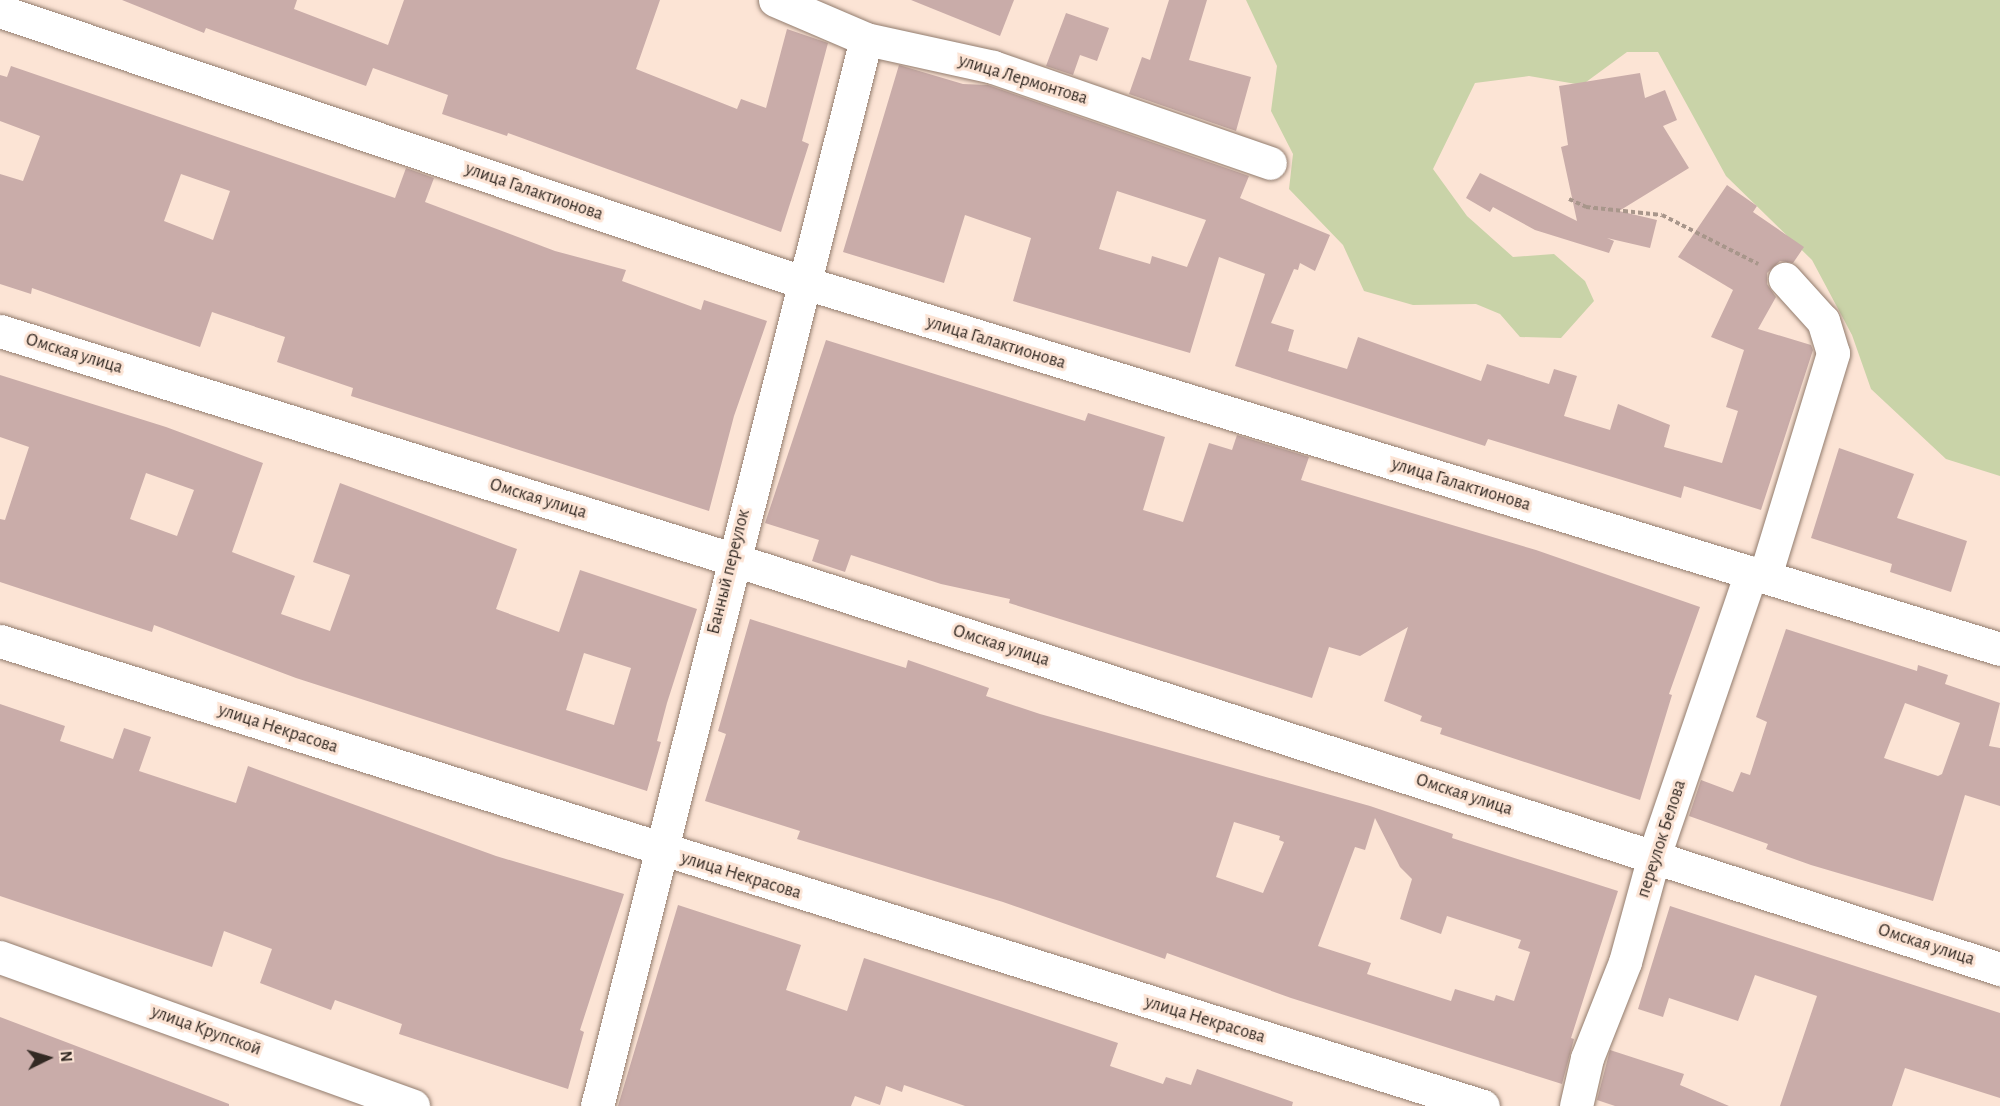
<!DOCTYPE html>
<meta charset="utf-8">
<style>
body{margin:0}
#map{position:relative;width:2000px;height:1106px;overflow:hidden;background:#fce4d5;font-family:"Alegreya Sans",sans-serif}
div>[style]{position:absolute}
.green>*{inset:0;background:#c9d3a8}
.building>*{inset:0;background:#c9aca9}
.path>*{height:4px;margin-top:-2px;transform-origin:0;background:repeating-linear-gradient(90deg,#a8968b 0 4.5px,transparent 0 7.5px)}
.roads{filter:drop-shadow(0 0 2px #927c6e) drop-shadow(0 0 2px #927c6e)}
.street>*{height:33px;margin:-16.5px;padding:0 16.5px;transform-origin:16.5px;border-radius:16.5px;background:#fff}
.secondary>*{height:33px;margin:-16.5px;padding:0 16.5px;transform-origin:16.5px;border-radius:16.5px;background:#fff}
span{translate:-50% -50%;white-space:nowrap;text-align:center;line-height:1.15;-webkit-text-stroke:6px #fce4d5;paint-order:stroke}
.street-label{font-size:18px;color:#322923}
.north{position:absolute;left:18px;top:1028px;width:60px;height:60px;-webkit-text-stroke:4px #fce4d5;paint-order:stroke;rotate:85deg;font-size:16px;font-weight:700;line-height:24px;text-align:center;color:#322923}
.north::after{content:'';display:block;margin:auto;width:21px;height:27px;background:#322923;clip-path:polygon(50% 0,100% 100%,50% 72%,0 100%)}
</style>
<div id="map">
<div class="green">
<div style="clip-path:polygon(1246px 0,2000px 0,2000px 476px,1946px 459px,1871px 389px,1852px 335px,1812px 260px,1726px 176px,1658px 52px,1627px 52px,1582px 85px,1529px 76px,1475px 83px,1433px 169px,1467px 216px,1513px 257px,1554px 254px,1585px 281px,1594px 301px,1561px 338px,1520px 337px,1500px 314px,1476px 304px,1413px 305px,1364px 291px,1343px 245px,1289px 189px,1293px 154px,1271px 111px,1277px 66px)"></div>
</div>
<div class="building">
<div style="clip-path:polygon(122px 0,297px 0,294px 9px,388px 45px,404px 0,660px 0,636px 69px,737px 109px,741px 99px,766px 108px,787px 29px,828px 43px,802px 141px,809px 144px,781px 232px,508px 133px,507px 136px,442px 114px,448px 95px,373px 68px,366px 86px,206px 28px,204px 33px)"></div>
<div style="clip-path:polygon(911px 0,1014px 0,1000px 36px)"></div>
<div style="clip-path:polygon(1169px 0,1207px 0,1189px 60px,1251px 77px,1236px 131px,1129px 94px,1142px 57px,1150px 60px)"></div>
<div style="clip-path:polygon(1066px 13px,1109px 28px,1097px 61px,1080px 55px,1073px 75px,1046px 66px)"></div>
<div style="clip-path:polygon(evenodd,899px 65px,963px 84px,988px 85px,1249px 176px,1240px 198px,1330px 235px,1315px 271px,1300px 263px,1298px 270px,1294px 269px,1271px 323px,1294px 330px,1288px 351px,1347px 369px,1358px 337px,1481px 381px,1487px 364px,1549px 384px,1554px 369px,1577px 376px,1564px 416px,1610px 430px,1618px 404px,1670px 425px,1664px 447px,1722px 463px,1738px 411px,1726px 407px,1744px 350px,1711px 337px,1733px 290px,1678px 257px,1727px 185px,1757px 206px,1753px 212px,1804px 247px,1793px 263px,1780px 261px,1767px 273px,1767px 284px,1776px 297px,1758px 329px,1811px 345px,1813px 350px,1761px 510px,1684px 486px,1681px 498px,1488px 439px,1485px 446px,1235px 366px,1265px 274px,1219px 257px,1190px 353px,1013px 301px,1031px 238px,965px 215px,944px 283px,843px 252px,899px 65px,1117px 191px,1206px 220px,1187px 267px,1152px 256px,1150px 264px,1099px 249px,1117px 191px)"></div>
<div style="clip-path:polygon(evenodd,11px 66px,395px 198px,406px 168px,434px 178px,425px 202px,555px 251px,626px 270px,622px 281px,701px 310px,704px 300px,767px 321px,734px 416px,709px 511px,351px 396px,353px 388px,277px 362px,285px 337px,212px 312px,200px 347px,32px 288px,31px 294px,0 284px,0 174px,23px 181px,40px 136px,0 121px,0 75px,7px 77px,11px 66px,181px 174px,230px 191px,213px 240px,164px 221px,181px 174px)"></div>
<div style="clip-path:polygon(1640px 73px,1645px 98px,1665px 90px,1677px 120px,1663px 126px,1689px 168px,1619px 211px,1657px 220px,1650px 248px,1607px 238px,1614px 241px,1609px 253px,1535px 230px,1493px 207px,1490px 212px,1466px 198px,1480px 173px,1577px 221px,1561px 147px,1568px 145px,1559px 86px)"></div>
<div style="clip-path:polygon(826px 340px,1085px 421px,1088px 413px,1165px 437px,1143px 510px,1183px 522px,1209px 443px,1232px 450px,1237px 435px,1309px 457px,1301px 480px,1536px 550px,1700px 607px,1669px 694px,1672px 695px,1640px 800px,1440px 734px,1442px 728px,1420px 721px,1422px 716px,1384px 701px,1408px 627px,1360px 656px,1329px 647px,1312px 698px,1009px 603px,1010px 599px,941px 584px,851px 555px,845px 572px,812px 561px,819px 540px,765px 523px)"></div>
<div style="clip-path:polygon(evenodd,0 375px,166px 427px,263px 463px,232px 552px,295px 576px,281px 614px,330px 631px,350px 575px,313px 562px,340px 483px,517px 549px,496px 609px,559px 632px,580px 570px,697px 609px,667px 703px,657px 741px,661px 742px,647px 791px,296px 678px,154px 625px,152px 632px,0 582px,0 519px,5px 520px,29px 447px,0 437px,0 375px,146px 473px,194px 490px,177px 536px,130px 519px,146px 473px,0 375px,584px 653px,631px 668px,614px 725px,566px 710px,584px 653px)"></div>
<div style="clip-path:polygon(1839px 448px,1914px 474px,1897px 518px,1967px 541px,1951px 592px,1890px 572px,1892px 564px,1811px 538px)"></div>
<div style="clip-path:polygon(evenodd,750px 619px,906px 668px,908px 660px,989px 688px,986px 696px,1040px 714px,1370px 806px,1453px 834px,1452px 838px,1618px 891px,1571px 1038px,1574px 1039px,1562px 1084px,1291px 998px,1167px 953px,1165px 959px,1003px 902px,797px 839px,800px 831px,705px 801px,726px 734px,718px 731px,750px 619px,1375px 818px,1400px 867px,1412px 879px,1400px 919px,1441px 934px,1447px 916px,1521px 940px,1518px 948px,1530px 952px,1514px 1001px,1496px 995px,1494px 1001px,1455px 989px,1451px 1001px,1367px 974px,1371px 963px,1318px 946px,1355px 847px,1365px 850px,1375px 818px,750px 619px,1234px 822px,1280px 836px,1279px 840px,1284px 842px,1263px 893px,1216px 877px,1234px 822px)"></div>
<div style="clip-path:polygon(evenodd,1786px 629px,1917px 671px,1918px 665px,1948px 675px,1945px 684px,2000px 703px,1989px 746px,2000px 748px,2000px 806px,1965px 795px,1933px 901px,1811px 865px,1766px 849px,1768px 844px,1689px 816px,1701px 780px,1733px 792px,1741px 772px,1750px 775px,1767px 722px,1756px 717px,1786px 629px,1905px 703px,1960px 723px,1942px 774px,1938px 776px,1884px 758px,1905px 703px)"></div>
<div style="clip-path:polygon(0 704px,65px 726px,60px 741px,113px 759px,124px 728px,151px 737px,139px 771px,236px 803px,248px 766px,496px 856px,624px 894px,580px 1030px,584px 1032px,568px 1089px,399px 1034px,402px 1024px,335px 1000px,331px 1010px,260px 983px,272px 949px,224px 931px,212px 967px,0 896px)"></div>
<div style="clip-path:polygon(678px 905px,801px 945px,786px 990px,847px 1011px,864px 958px,1118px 1043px,1110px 1066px,1163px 1084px,1166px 1077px,1191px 1085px,1197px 1069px,1293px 1102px,1292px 1106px,965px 1106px,904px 1085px,902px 1092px,886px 1086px,880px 1105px,855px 1096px,851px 1106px,618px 1106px)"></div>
<div style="clip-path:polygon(1670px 906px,2000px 1013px,2000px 1098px,1905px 1068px,1892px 1106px,1780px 1106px,1817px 996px,1755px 975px,1738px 1021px,1669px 998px,1663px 1017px,1638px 1009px)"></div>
<div style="clip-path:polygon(0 1017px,229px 1104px,229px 1106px,0 1106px)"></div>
<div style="clip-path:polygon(1610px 1050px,1684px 1074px,1680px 1085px,1729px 1106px,1615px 1106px,1597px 1100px)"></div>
</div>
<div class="path">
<div style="left:1569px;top:199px;width:19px;rotate:25deg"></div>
<div style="left:1586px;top:207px;width:76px;rotate:6deg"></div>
<div style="left:1662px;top:215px;width:108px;rotate:27deg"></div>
</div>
<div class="roads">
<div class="street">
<div style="left:775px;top:0;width:99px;rotate:23.2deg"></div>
<div style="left:866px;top:39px;width:130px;rotate:12.4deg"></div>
<div style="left:993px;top:67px;width:293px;rotate:19.1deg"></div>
<div style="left:0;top:11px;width:847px;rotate:18.67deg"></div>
<div style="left:802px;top:282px;width:1253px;rotate:17.03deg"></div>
<div style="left:0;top:331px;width:767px;rotate:17.3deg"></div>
<div style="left:732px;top:559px;width:1333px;rotate:17.92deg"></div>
<div style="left:1765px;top:576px;width:233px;rotate:-73deg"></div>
<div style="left:1833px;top:353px;width:34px;rotate:-107deg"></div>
<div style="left:1823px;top:321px;width:57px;rotate:-132.1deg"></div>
<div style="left:0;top:957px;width:439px;rotate:19.8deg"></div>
<div style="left:597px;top:1106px;width:1100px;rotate:-75.85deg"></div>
<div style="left:1576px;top:1106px;width:49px;rotate:-77.1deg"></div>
<div style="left:1587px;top:1058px;width:103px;rotate:-68.4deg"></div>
<div style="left:1625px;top:962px;width:110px;rotate:-74.7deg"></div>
<div style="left:1654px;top:856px;width:300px;rotate:-71.1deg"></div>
</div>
<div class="secondary">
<div style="left:0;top:641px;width:1554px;rotate:17.41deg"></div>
</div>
</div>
<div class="street-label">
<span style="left:1023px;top:80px;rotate:17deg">улица Лермонтова</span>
<span style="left:534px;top:192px;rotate:19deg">улица Галактионова</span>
<span style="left:996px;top:343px;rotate:17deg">улица Галактионова</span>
<span style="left:74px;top:354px;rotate:17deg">Омская улица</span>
<span style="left:1461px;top:485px;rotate:17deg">улица Галактионова</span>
<span style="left:538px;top:499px;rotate:17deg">Омская улица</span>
<span style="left:729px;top:572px;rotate:-76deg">Банный переулок</span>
<span style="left:1001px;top:646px;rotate:18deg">Омская улица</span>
<span style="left:278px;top:729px;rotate:18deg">улица Некрасова</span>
<span style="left:1464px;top:795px;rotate:18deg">Омская улица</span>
<span style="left:1662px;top:839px;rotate:-72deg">переулок Белова</span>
<span style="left:741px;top:876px;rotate:17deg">улица Некрасова</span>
<span style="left:1926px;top:945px;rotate:18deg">Омская улица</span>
<span style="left:1205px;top:1020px;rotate:17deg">улица Некрасова</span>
<span style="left:206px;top:1031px;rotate:20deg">улица Крупской</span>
</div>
<div class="north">N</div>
</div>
